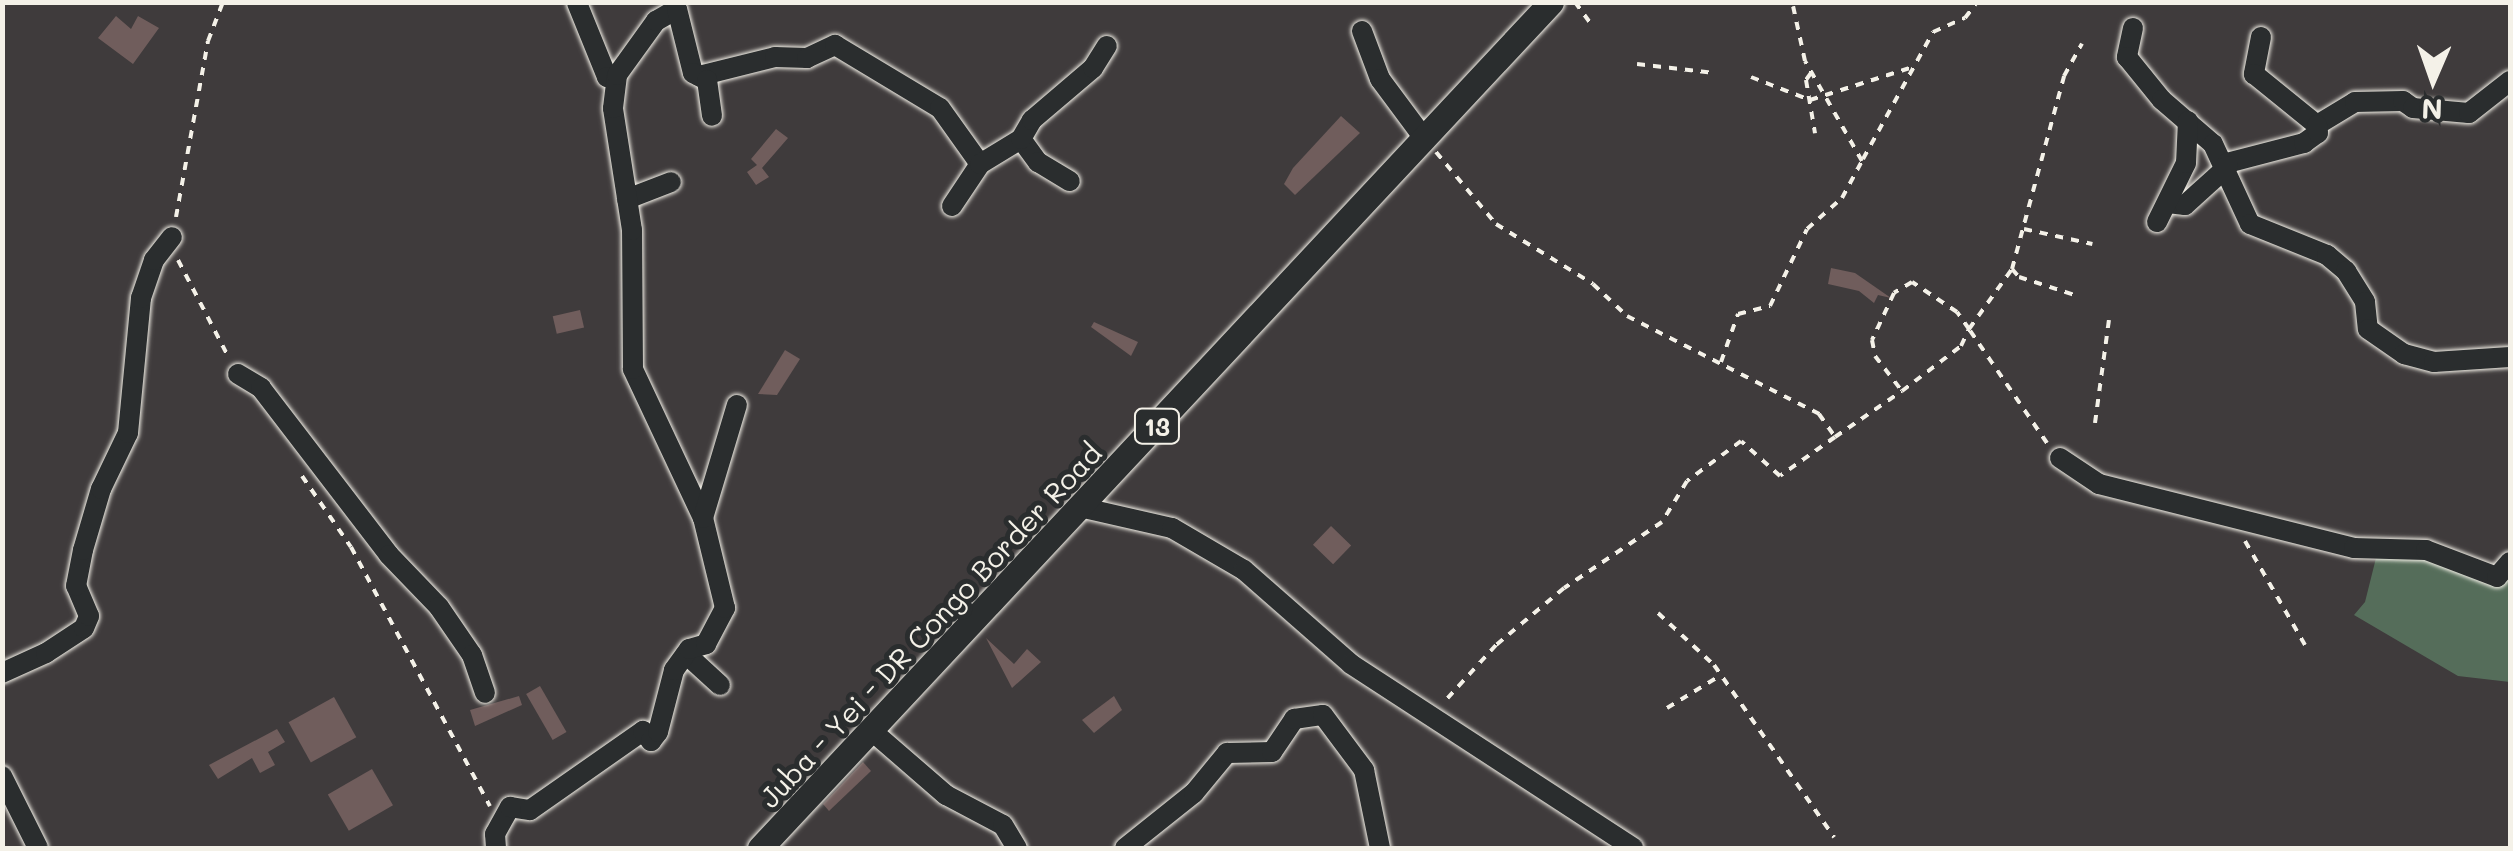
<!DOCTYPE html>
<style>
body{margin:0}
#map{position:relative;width:2513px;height:851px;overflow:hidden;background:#3f3b3c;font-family:Mali,sans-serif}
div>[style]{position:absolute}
.green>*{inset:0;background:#556d5a}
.building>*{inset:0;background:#705d5c;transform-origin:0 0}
.path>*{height:4px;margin-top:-2px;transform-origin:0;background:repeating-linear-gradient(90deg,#f4f1e8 0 8px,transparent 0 16px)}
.roads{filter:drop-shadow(0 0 2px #f4f1e8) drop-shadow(0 0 2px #f4f1e8)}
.minor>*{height:20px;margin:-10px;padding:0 10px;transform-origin:10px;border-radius:10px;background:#2a2d2e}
.major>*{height:25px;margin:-12.5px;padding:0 12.5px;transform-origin:12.5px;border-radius:12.5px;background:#2a2d2e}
span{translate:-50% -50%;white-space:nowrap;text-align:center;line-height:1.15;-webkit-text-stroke:10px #2a2d2e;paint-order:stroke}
.shield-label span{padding:2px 8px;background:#2a2d2e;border:2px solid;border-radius:8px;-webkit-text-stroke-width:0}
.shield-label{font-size:25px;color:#f4f1e8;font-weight:700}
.street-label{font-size:28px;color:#f4f1e8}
.frame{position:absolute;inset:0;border:5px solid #f4f1e8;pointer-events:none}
.north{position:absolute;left:2383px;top:30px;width:100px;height:100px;-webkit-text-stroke:8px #2a2d2e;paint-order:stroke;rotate:182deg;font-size:28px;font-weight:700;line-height:40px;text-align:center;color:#f4f1e8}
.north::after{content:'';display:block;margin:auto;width:35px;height:45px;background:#f4f1e8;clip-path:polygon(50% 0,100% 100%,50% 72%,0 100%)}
</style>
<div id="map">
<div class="green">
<div style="clip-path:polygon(2378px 550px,2510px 576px,2510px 682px,2458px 676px,2354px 615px,2365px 602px)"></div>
</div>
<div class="building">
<div style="clip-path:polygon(116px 16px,131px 29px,138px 16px,159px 28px,133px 64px,98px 38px)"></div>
<div style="clip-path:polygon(1341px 116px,1360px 133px,1295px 195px,1284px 184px,1293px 168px)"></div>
<div style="clip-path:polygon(776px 129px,788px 138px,762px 168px,769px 177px,756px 185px,747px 172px,757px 165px,751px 159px)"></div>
<div style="clip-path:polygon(1831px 268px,1855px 273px,1891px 298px,1878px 295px,1874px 303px,1859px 291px,1828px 284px)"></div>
<div style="left:580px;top:310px;width:18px;height:28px;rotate:77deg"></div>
<div style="clip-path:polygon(1094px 322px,1138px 342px,1131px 356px,1091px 327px)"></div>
<div style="clip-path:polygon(785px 350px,800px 359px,777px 395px,758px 394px)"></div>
<div style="left:1331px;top:526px;width:28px;height:26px;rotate:44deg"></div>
<div style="clip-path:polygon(986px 638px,1014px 664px,1027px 649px,1041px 662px,1012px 688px)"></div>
<div style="left:540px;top:686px;width:53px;height:16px;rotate:60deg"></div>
<div style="clip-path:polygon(519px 696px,522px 705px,475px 726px,470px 710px)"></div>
<div style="clip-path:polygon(1114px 696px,1122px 710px,1094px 733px,1082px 720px)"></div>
<div style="left:334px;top:697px;width:46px;height:52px;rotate:61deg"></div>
<div style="clip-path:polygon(277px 729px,285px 742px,268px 752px,275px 765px,260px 773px,252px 758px,218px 779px,209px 765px)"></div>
<div style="clip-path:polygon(863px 762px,871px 771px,829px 811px,823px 804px)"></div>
<div style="left:372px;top:769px;width:42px;height:51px;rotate:60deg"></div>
</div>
<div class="path">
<div style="left:1575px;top:2px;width:26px;rotate:54deg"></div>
<div style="left:1637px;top:64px;width:78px;rotate:6.7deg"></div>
<div style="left:1811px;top:73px;width:9px;rotate:126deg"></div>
<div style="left:1806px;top:80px;width:54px;rotate:80.4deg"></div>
<div style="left:1751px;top:77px;width:63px;rotate:21.3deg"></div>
<div style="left:1810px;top:100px;width:108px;rotate:-17.8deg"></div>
<div style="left:1436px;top:152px;width:94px;rotate:50.2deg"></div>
<div style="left:1496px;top:224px;width:114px;rotate:31.7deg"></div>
<div style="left:1593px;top:284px;width:47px;rotate:43.3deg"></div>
<div style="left:1627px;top:316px;width:216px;rotate:27deg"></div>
<div style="left:1819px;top:414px;width:28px;rotate:55deg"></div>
<div style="left:1835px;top:437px;width:67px;rotate:144.7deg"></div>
<div style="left:1780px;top:476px;width:52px;rotate:-138.1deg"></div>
<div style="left:1741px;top:441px;width:67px;rotate:143.5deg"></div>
<div style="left:1687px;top:481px;width:48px;rotate:121.4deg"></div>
<div style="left:1662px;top:522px;width:118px;rotate:146deg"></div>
<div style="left:1564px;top:588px;width:89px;rotate:140deg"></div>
<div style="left:1496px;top:645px;width:76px;rotate:132.3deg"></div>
<div style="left:1863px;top:159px;width:145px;rotate:-61.1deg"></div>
<div style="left:1933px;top:32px;width:35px;rotate:-24deg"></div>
<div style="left:1965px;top:18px;width:20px;rotate:-53deg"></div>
<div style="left:176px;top:217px;width:179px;rotate:-79.7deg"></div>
<div style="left:208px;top:41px;width:42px;rotate:-69deg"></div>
<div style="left:2024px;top:229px;width:70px;rotate:12.4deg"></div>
<div style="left:178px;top:260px;width:110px;rotate:62.5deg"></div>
<div style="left:2012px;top:269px;width:11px;rotate:49deg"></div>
<div style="left:2019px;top:277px;width:62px;rotate:17.9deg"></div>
<div style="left:1721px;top:362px;width:51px;rotate:-70.5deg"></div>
<div style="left:1738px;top:314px;width:33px;rotate:-14deg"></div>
<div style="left:1770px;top:306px;width:85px;rotate:-64.3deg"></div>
<div style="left:1807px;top:229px;width:47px;rotate:-41.5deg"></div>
<div style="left:1842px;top:198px;width:42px;rotate:-61.6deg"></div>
<div style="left:1862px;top:161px;width:115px;rotate:-119.7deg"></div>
<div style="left:1805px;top:61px;width:56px;rotate:-102.3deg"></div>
<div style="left:2095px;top:423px;width:104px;rotate:-82.3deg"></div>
<div style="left:1835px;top:437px;width:81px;rotate:-34.5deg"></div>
<div style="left:1902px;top:391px;width:74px;rotate:-37.3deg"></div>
<div style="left:1961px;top:346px;width:19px;rotate:-65deg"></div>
<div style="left:1969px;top:329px;width:21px;rotate:-125deg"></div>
<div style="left:1957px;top:312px;width:54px;rotate:-146.3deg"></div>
<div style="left:1912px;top:282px;width:21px;rotate:149deg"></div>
<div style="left:1894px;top:293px;width:52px;rotate:115.1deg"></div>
<div style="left:1872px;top:340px;width:16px;rotate:79deg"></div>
<div style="left:1875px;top:356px;width:44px;rotate:52.4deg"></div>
<div style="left:2047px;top:443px;width:138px;rotate:-124.4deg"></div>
<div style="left:1969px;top:329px;width:74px;rotate:-54.4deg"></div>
<div style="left:2012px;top:269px;width:200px;rotate:-74.9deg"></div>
<div style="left:2064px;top:76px;width:37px;rotate:-61deg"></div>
<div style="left:302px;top:476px;width:86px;rotate:55.4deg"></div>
<div style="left:351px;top:547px;width:294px;rotate:61.8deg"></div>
<div style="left:2245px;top:541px;width:120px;rotate:60deg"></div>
<div style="left:1658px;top:613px;width:76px;rotate:42.9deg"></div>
<div style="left:1714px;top:665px;width:210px;rotate:55.1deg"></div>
<div style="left:1667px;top:708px;width:63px;rotate:-31.4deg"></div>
</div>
<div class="roads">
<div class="minor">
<div style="left:577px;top:3px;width:80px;rotate:67.9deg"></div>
<div style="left:607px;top:77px;width:9px;rotate:13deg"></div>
<div style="left:2133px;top:28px;width:30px;rotate:102deg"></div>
<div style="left:2127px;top:57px;width:55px;rotate:50.9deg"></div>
<div style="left:2162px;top:100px;width:67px;rotate:40.8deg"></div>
<div style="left:2213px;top:144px;width:88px;rotate:65.2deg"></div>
<div style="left:2250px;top:224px;width:83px;rotate:21.9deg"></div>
<div style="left:2327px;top:255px;width:25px;rotate:40deg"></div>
<div style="left:2346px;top:271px;width:36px;rotate:58deg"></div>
<div style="left:2365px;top:302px;width:27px;rotate:84deg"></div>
<div style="left:2368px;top:329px;width:44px;rotate:34.8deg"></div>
<div style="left:2404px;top:354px;width:31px;rotate:15deg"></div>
<div style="left:2434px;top:362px;width:76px;rotate:-3.8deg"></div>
<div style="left:1362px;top:31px;width:51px;rotate:69.4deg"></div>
<div style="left:1380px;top:79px;width:72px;rotate:53.4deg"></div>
<div style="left:2261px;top:37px;width:38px;rotate:101deg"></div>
<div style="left:2254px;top:74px;width:81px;rotate:39deg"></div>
<div style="left:2317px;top:125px;width:44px;rotate:-31.2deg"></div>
<div style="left:2355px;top:102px;width:48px;rotate:-1.2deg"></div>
<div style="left:2403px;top:101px;width:12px;rotate:35deg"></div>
<div style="left:2413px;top:108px;width:56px;rotate:5.1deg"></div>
<div style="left:2469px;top:113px;width:52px;rotate:-38deg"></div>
<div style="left:699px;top:76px;width:78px;rotate:-14deg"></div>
<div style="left:775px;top:57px;width:32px;rotate:2deg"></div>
<div style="left:807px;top:58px;width:31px;rotate:-25deg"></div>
<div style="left:835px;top:45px;width:122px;rotate:31deg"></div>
<div style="left:940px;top:108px;width:69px;rotate:54.5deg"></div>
<div style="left:1021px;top:139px;width:29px;rotate:54deg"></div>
<div style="left:1038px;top:162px;width:37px;rotate:31deg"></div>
<div style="left:2227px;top:163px;width:80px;rotate:-14.6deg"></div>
<div style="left:2304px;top:143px;width:17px;rotate:-36deg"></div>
<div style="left:2318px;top:133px;width:8px;rotate:-97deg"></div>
<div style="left:627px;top:199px;width:47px;rotate:-21.1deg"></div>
<div style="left:2168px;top:203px;width:17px;rotate:7deg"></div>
<div style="left:2185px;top:205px;width:58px;rotate:-42.2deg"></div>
<div style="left:952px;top:206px;width:50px;rotate:-56.3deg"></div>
<div style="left:980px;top:164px;width:48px;rotate:-31.4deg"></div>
<div style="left:1021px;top:139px;width:22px;rotate:-60deg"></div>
<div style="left:1032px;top:120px;width:80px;rotate:-40.4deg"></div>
<div style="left:1093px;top:68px;width:26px;rotate:-58deg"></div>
<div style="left:2157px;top:222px;width:66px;rotate:-63.8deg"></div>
<div style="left:2186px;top:163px;width:42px;rotate:-87.3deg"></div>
<div style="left:238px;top:374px;width:27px;rotate:31deg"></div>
<div style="left:261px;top:388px;width:210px;rotate:52.5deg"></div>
<div style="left:389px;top:555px;width:72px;rotate:46.1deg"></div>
<div style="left:439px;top:607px;width:58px;rotate:55.5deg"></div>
<div style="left:472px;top:655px;width:40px;rotate:71.1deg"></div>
<div style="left:2060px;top:458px;width:47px;rotate:33.7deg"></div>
<div style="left:2099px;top:484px;width:263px;rotate:14.1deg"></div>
<div style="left:2354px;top:548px;width:72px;rotate:1.6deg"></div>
<div style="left:2426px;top:550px;width:76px;rotate:20.8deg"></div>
<div style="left:2497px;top:577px;width:20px;rotate:-49deg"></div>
<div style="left:1084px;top:508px;width:90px;rotate:12.8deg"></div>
<div style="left:1172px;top:528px;width:83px;rotate:30.3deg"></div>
<div style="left:1244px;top:570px;width:142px;rotate:41.3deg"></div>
<div style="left:1351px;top:664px;width:337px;rotate:33.1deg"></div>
<div style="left:703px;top:518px;width:165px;rotate:-115.2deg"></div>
<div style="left:633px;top:369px;width:139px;rotate:-90.4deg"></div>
<div style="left:632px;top:230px;width:123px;rotate:-98.9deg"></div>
<div style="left:613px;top:108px;width:33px;rotate:-83deg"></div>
<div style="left:617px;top:75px;width:67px;rotate:-54.2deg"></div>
<div style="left:656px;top:21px;width:24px;rotate:-30deg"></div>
<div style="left:677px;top:9px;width:66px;rotate:76deg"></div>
<div style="left:693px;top:73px;width:16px;rotate:27deg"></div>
<div style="left:707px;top:80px;width:36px;rotate:82deg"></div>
<div style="left:686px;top:654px;width:46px;rotate:42.4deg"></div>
<div style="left:2px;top:673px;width:48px;rotate:-24.4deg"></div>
<div style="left:46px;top:653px;width:45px;rotate:-33.3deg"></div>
<div style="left:84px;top:628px;width:13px;rotate:-67deg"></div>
<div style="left:89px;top:616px;width:33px;rotate:-113deg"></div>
<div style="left:76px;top:586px;width:37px;rotate:-79deg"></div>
<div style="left:83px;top:550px;width:64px;rotate:-73.6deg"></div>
<div style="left:101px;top:489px;width:62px;rotate:-64.3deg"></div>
<div style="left:128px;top:433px;width:136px;rotate:-84.5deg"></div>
<div style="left:141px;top:298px;width:40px;rotate:-71.1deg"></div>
<div style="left:154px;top:260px;width:29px;rotate:-52deg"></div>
<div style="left:872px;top:731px;width:98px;rotate:40.9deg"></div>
<div style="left:946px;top:795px;width:64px;rotate:27.8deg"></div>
<div style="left:1003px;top:825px;width:27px;rotate:59deg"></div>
<div style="left:2px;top:776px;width:80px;rotate:63.4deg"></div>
<div style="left:496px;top:848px;width:14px;rotate:-94deg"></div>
<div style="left:495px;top:834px;width:31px;rotate:-61deg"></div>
<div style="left:510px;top:807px;width:20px;rotate:9deg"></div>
<div style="left:530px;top:810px;width:138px;rotate:-35deg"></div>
<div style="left:643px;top:731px;width:13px;rotate:51deg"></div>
<div style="left:651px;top:741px;width:11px;rotate:-52deg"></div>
<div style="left:658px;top:732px;width:64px;rotate:-75.5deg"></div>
<div style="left:674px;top:670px;width:26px;rotate:-54deg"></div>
<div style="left:689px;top:649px;width:18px;rotate:-16deg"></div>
<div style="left:706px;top:644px;width:41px;rotate:-62.2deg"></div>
<div style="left:725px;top:608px;width:93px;rotate:-103.7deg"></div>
<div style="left:703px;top:518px;width:118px;rotate:-73.3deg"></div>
<div style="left:1125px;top:848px;width:88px;rotate:-38.6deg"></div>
<div style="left:1194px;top:793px;width:52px;rotate:-50.5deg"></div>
<div style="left:1227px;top:753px;width:45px;rotate:-1.3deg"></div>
<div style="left:1272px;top:752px;width:40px;rotate:-56deg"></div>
<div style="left:1294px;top:719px;width:29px;rotate:-8deg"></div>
<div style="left:1323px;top:715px;width:69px;rotate:53.3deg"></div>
<div style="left:1364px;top:770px;width:80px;rotate:78.4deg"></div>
</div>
<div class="major">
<div style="left:760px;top:848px;width:1158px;rotate:-46.92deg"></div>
</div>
</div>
<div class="shield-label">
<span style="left:1157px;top:426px">13</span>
</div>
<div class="street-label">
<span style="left:930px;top:625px;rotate:-47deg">Juba - Yei - DR Congo Border Road</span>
</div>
<div class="frame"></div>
<div class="north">N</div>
</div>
